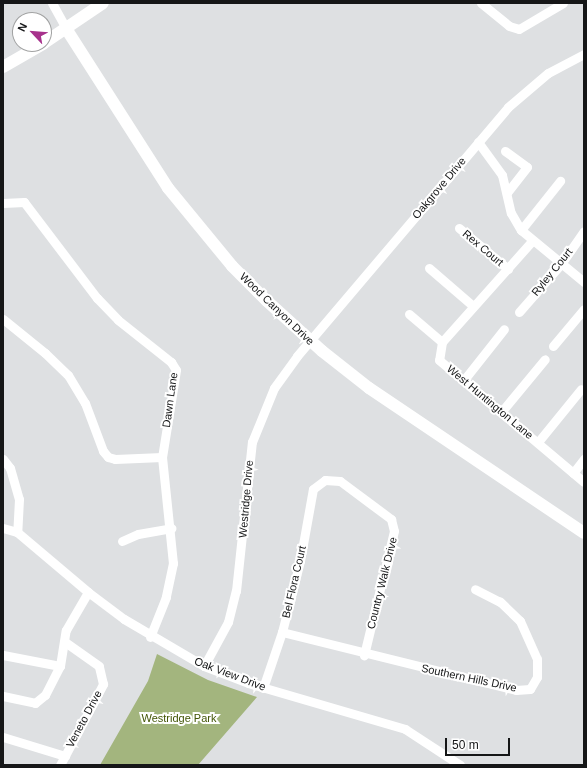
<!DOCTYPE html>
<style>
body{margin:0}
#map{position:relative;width:587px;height:768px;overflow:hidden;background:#dee0e2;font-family:Helvetica,sans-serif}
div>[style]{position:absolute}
.green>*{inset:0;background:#a3b57e}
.minor>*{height:9px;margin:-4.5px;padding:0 4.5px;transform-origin:4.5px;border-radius:4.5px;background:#fff}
.major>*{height:12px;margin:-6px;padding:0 6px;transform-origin:6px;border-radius:6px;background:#fff}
span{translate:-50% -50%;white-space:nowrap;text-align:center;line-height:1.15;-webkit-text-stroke:4px #fff;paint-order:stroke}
.street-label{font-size:11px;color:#151617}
.park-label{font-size:11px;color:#425506}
.frame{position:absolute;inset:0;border:4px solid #151617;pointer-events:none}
.north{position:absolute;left:12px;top:12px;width:40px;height:40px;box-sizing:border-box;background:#fff;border:1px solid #a1a2a2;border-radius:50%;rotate:296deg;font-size:11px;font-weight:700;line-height:16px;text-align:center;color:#151617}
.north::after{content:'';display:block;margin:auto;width:14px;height:18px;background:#a7328c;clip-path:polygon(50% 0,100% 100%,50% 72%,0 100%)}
.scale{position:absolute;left:445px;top:738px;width:65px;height:18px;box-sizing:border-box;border:2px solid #151617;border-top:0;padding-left:5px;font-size:12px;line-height:14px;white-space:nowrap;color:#151617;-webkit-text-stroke:3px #fff;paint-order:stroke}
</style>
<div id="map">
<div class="green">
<div style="clip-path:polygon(157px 654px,208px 680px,257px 697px,198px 765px,100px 765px,148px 681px)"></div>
</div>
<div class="minor">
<div style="left:52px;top:3px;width:31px;rotate:61deg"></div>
<div style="left:481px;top:3px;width:36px;rotate:39deg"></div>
<div style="left:509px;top:26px;width:10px;rotate:17deg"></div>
<div style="left:519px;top:29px;width:51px;rotate:-30.6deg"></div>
<div style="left:478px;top:142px;width:41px;rotate:54deg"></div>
<div style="left:502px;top:175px;width:39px;rotate:77deg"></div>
<div style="left:511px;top:213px;width:20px;rotate:60deg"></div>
<div style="left:521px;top:230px;width:82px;rotate:39.5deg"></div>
<div style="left:505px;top:151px;width:27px;rotate:36deg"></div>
<div style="left:527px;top:167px;width:33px;rotate:128deg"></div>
<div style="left:3px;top:203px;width:21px;rotate:-3deg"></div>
<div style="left:24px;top:202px;width:121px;rotate:52.8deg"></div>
<div style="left:97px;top:298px;width:30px;rotate:46deg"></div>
<div style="left:118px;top:320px;width:68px;rotate:38.4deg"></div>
<div style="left:171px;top:362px;width:9px;rotate:58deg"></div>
<div style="left:176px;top:370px;width:88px;rotate:99.1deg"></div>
<div style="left:162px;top:457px;width:107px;rotate:84.1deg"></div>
<div style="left:173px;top:563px;width:35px;rotate:102deg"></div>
<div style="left:166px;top:597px;width:43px;rotate:111.8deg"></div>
<div style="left:459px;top:228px;width:64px;rotate:39.9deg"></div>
<div style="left:521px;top:230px;width:63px;rotate:-51.5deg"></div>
<div style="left:532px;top:241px;width:135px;rotate:131.7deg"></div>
<div style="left:442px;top:342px;width:18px;rotate:99deg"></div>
<div style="left:439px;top:360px;width:189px;rotate:40.1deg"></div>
<div style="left:429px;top:268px;width:58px;rotate:40.8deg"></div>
<div style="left:519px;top:312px;width:64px;rotate:-48.8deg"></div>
<div style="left:561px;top:264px;width:40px;rotate:-55.1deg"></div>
<div style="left:409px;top:314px;width:43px;rotate:40.3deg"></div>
<div style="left:3px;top:319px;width:54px;rotate:39deg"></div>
<div style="left:45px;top:353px;width:32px;rotate:44deg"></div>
<div style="left:68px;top:375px;width:33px;rotate:59deg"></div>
<div style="left:85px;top:403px;width:51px;rotate:69.4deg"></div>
<div style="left:103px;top:451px;width:8px;rotate:50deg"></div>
<div style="left:108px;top:457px;width:7px;rotate:16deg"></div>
<div style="left:115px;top:459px;width:47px;rotate:-2.4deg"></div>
<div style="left:553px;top:346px;width:48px;rotate:-50deg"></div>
<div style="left:463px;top:381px;width:66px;rotate:-51.7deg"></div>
<div style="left:502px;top:411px;width:67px;rotate:-50.4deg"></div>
<div style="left:538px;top:442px;width:68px;rotate:-50.9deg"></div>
<div style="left:3px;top:459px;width:11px;rotate:52deg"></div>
<div style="left:10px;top:468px;width:32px;rotate:74deg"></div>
<div style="left:19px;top:499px;width:33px;rotate:93deg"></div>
<div style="left:573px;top:473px;width:18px;rotate:-52deg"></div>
<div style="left:3px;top:528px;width:15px;rotate:16deg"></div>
<div style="left:17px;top:532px;width:93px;rotate:40.2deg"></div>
<div style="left:88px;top:592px;width:45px;rotate:36.9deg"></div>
<div style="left:124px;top:619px;width:93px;rotate:30.4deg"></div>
<div style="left:204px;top:666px;width:47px;rotate:21.1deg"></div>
<div style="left:248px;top:683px;width:164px;rotate:16.3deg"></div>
<div style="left:405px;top:729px;width:66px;rotate:33.2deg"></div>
<div style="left:122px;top:541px;width:17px;rotate:-24deg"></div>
<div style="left:138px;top:534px;width:34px;rotate:-10deg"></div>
<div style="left:282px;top:632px;width:241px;rotate:13.9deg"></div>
<div style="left:516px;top:690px;width:14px;rotate:-4deg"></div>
<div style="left:530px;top:689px;width:14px;rotate:-60deg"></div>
<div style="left:537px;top:677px;width:18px;rotate:-90deg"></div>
<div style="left:537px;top:659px;width:42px;rotate:-114.1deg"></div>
<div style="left:520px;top:621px;width:28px;rotate:-136deg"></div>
<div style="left:500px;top:602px;width:28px;rotate:-153deg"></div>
<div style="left:3px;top:655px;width:58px;rotate:10.9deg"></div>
<div style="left:204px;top:666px;width:50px;rotate:-61.4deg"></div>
<div style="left:228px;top:622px;width:32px;rotate:-76deg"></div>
<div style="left:236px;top:591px;width:150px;rotate:-83.9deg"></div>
<div style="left:252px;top:442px;width:58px;rotate:-67.8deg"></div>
<div style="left:274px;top:388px;width:39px;rotate:-54deg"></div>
<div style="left:297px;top:356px;width:326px;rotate:-49.7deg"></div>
<div style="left:508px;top:107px;width:52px;rotate:-40.4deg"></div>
<div style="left:548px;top:73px;width:41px;rotate:-27.8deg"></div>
<div style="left:263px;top:688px;width:59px;rotate:-71.3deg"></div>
<div style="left:282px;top:632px;width:73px;rotate:-75.8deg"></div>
<div style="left:300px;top:561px;width:73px;rotate:-79.8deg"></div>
<div style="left:313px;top:489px;width:15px;rotate:-37deg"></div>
<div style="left:325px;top:480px;width:15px;rotate:4deg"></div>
<div style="left:340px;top:481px;width:64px;rotate:36.7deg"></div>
<div style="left:391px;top:519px;width:12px;rotate:76deg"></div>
<div style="left:394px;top:531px;width:128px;rotate:103.6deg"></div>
<div style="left:3px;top:696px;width:33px;rotate:12deg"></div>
<div style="left:35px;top:703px;width:13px;rotate:-39deg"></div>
<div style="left:45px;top:695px;width:33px;rotate:-63deg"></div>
<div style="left:60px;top:666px;width:36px;rotate:-81deg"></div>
<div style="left:66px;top:630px;width:44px;rotate:-59.9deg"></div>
<div style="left:3px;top:737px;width:65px;rotate:17deg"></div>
<div style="left:60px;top:765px;width:92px;rotate:-62deg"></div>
<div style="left:103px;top:684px;width:18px;rotate:-103deg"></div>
<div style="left:99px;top:666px;width:42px;rotate:-144.8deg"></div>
</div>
<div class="major">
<div style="left:67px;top:30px;width:188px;rotate:57.4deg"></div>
<div style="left:168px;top:188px;width:101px;rotate:50.6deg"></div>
<div style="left:232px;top:266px;width:49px;rotate:45deg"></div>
<div style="left:267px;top:301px;width:74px;rotate:42.3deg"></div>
<div style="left:322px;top:351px;width:60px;rotate:38.2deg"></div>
<div style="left:369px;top:388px;width:259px;rotate:34deg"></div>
<div style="left:44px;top:43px;width:71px;rotate:-34.1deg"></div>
<div style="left:3px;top:67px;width:46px;rotate:-29.9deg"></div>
</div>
<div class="street-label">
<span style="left:439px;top:188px;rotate:-50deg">Oakgrove Drive</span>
<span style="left:483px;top:248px;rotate:40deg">Rex Court</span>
<span style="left:552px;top:272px;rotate:-51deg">Ryley Court</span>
<span style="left:277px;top:309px;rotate:44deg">Wood Canyon Drive</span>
<span style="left:170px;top:400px;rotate:-82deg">Dawn Lane</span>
<span style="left:490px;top:402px;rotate:40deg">West Huntington Lane</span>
<span style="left:246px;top:499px;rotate:-85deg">Westridge Drive</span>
<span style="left:294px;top:582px;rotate:-77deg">Bel Flora Court</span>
<span style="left:382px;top:583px;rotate:-76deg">Country Walk Drive</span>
<span style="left:230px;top:674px;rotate:21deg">Oak View Drive</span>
<span style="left:469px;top:678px;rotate:12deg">Southern Hills Drive</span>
<span style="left:84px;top:719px;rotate:-62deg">Veneto Drive</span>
</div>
<div class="park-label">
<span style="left:179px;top:718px">Westridge Park</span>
</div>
<div class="frame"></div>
<div class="north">N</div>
<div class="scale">50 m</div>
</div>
